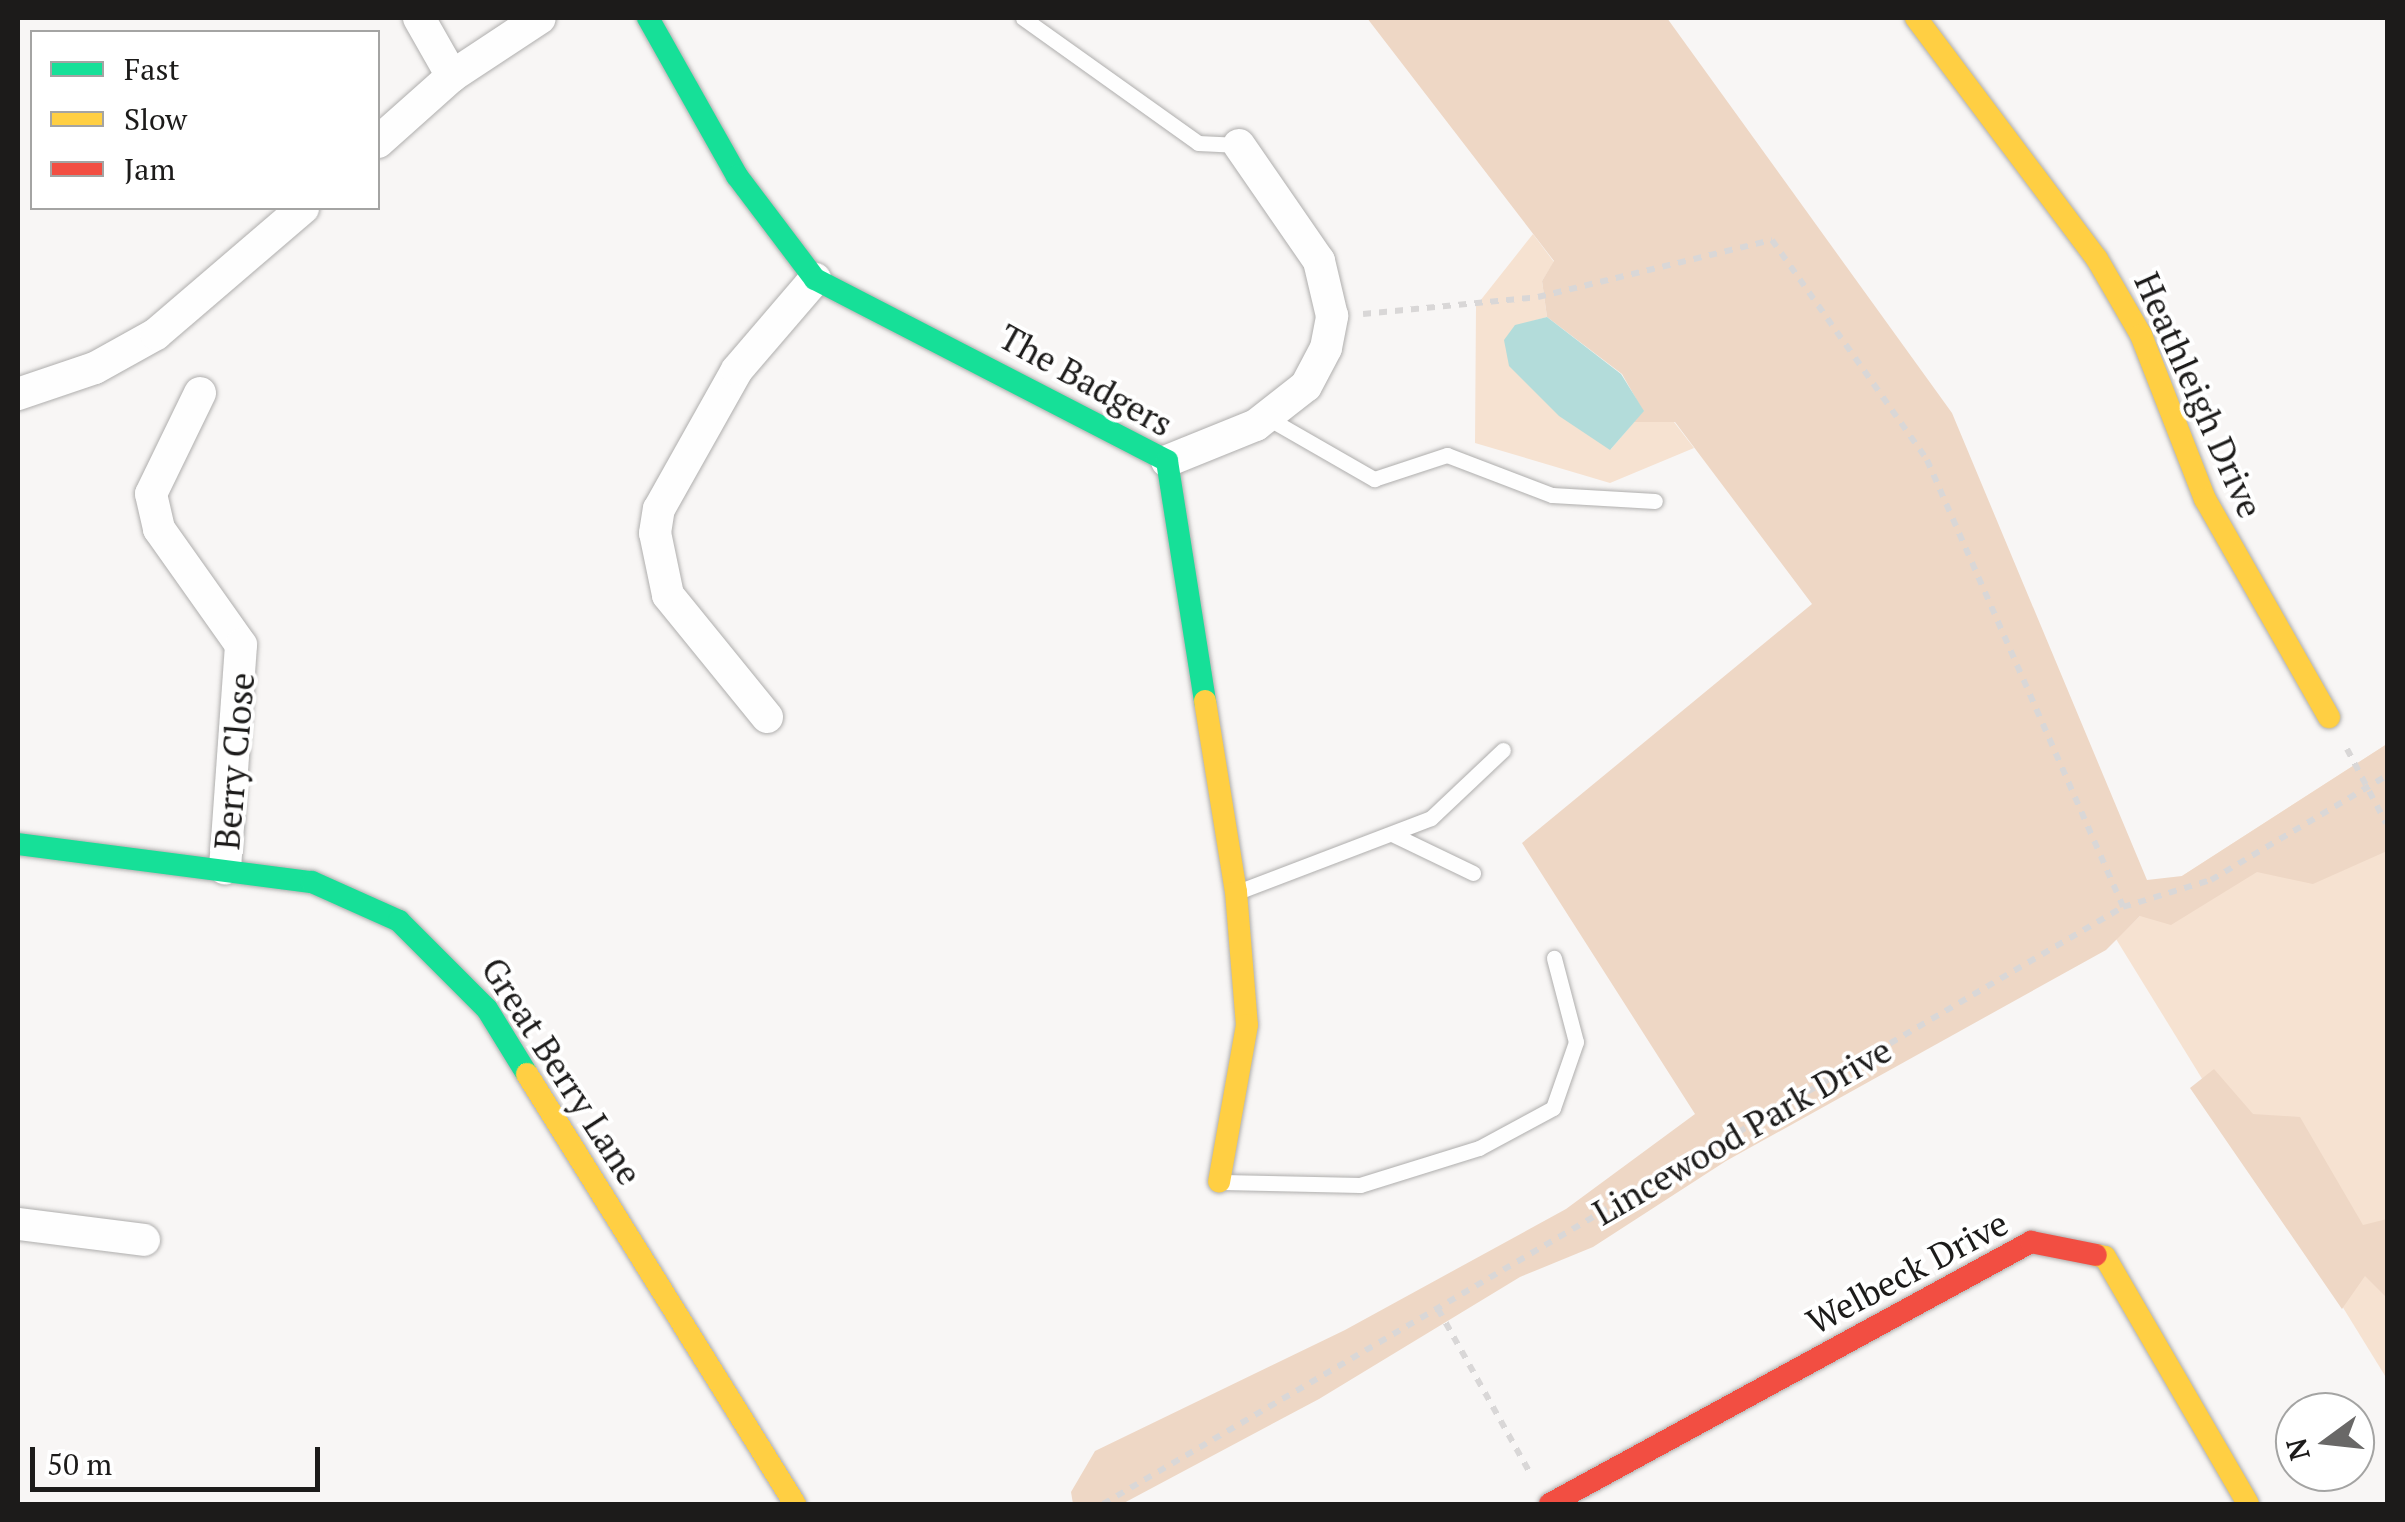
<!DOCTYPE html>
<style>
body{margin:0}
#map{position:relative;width:2405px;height:1522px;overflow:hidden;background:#f8f6f5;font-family:"PT Serif",serif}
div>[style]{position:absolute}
.green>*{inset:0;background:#f6e2d1}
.forest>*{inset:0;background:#eed7c5}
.water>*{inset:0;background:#b3dcda}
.path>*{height:6px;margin-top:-3px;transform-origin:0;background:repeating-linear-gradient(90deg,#d9d7d7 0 8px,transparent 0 16px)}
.roads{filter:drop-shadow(0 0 2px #afaead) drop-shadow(0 0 2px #afaead)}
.lane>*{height:15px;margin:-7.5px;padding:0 7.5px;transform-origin:7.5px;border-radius:7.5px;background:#fefefe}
.street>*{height:32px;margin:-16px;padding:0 16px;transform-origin:16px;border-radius:16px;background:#fefefe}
.fast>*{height:22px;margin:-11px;padding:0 11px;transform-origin:11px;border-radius:11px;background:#16e098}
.slow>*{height:22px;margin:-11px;padding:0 11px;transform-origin:11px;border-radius:11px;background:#ffcf43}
.jam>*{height:22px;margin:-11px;padding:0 11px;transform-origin:11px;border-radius:11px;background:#f24e42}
span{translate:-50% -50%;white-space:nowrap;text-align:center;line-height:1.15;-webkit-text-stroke:8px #fff;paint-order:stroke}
.street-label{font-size:35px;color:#1c1b1a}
.frame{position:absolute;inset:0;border:20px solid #1c1b1a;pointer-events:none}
.legend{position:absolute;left:30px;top:30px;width:350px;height:180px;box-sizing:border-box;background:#fff;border:2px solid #a4a4a3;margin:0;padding:12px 18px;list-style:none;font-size:30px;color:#1c1b1a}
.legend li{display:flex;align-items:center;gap:20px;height:50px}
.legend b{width:50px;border:2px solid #a4a4a3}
.north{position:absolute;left:2275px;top:1392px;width:100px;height:100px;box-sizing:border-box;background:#fff;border:2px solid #a4a4a3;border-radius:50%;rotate:255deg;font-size:28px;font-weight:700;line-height:40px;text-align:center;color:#1c1b1a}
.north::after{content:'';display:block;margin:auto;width:35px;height:45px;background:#696867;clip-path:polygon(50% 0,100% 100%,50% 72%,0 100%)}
.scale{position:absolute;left:30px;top:1447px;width:290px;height:45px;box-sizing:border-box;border:5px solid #1c1b1a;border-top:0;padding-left:12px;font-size:30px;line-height:35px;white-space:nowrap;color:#1c1b1a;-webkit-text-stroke:8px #fff;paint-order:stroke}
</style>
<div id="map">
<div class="green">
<div style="clip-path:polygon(1533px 234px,1554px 262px,1542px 281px,1547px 317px,1515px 326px,1611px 449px,1634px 422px,1674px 422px,1694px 448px,1610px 483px,1475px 443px,1476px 306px)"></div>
<div style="clip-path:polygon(2387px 744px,2387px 1379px,2116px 939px,2182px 876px)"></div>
</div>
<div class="forest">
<div style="clip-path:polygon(1367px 18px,1667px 18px,1952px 413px,2147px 880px,2182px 876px,2387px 744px,2387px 851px,2313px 884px,2257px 872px,2171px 925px,2140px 916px,2106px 950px,1726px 1161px,1593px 1247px,1520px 1277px,1319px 1399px,1122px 1504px,1073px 1504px,1071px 1492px,1095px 1451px,1345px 1330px,1566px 1209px,1695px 1114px,1522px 843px,1812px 604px,1675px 422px,1634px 422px,1643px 411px,1622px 374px,1547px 317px,1542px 281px,1554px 261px)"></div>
<div style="clip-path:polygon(2214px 1069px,2253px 1114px,2300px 1117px,2363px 1225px,2387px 1219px,2387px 1298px,2365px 1276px,2342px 1309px,2190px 1088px)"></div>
</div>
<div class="water">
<div style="clip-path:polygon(1547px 317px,1621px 374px,1644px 411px,1610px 450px,1559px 416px,1509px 366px,1504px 340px,1515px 325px)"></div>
</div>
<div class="path">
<div style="left:1363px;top:314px;width:176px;rotate:-5.5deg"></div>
<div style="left:1538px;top:297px;width:241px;rotate:-13.7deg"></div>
<div style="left:1772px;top:240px;width:269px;rotate:54.8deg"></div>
<div style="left:1927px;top:460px;width:488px;rotate:66.3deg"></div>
<div style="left:2347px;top:749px;width:84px;rotate:62.2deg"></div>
<div style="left:1438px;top:1309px;width:188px;rotate:60.7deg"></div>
<div style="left:1103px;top:1504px;width:1182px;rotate:-30.34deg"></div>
<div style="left:2123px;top:907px;width:92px;rotate:-17.1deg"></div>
<div style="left:2211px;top:880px;width:206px;rotate:-30.7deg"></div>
</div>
<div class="roads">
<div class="lane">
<div style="left:1023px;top:18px;width:215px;rotate:35.5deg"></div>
<div style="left:1198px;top:143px;width:41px;rotate:2.8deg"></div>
<div style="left:1266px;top:417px;width:125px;rotate:29.9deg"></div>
<div style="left:1374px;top:479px;width:77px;rotate:-18.2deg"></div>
<div style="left:1447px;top:455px;width:112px;rotate:20.9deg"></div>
<div style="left:1552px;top:495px;width:103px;rotate:3.3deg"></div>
<div style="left:1392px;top:834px;width:90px;rotate:25.7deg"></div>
<div style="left:1240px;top:891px;width:204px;rotate:-20.9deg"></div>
<div style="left:1431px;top:818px;width:99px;rotate:-43.4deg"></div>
<div style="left:1223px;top:1182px;width:137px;rotate:1.3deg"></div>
<div style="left:1360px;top:1185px;width:125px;rotate:-17.3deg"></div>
<div style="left:1479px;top:1148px;width:84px;rotate:-28.4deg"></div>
<div style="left:1553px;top:1108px;width:70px;rotate:-70.8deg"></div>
<div style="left:1576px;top:1042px;width:87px;rotate:-104.7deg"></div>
</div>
<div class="street">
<div style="left:419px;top:18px;width:67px;rotate:60.4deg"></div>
<div style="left:378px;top:142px;width:99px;rotate:-41.7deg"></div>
<div style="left:452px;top:76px;width:105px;rotate:-33.4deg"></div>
<div style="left:200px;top:393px;width:112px;rotate:115.9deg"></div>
<div style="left:151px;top:494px;width:36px;rotate:77deg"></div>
<div style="left:159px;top:529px;width:142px;rotate:54.7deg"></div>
<div style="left:241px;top:645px;width:224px;rotate:94.1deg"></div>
<div style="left:18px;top:394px;width:81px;rotate:-18.7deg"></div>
<div style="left:95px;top:368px;width:70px;rotate:-29.1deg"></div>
<div style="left:156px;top:334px;width:194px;rotate:-40.6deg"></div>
<div style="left:1167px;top:461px;width:96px;rotate:-22deg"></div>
<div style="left:1256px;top:425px;width:63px;rotate:-38deg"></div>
<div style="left:1306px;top:386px;width:43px;rotate:-62.2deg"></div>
<div style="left:1326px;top:348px;width:33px;rotate:-79deg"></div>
<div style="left:1332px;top:316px;width:57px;rotate:-103.3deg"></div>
<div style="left:1319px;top:261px;width:141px;rotate:-124.6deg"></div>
<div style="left:767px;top:717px;width:157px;rotate:-129.1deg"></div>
<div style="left:668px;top:595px;width:63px;rotate:-101.8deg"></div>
<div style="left:655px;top:533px;width:24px;rotate:-81deg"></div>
<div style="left:659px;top:509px;width:159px;rotate:-60.7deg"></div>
<div style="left:737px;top:370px;width:120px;rotate:-49.4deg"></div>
<div style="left:18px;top:1224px;width:127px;rotate:7.2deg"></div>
</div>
<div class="fast">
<div style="left:648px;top:18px;width:181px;rotate:60.6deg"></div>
<div style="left:737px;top:176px;width:129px;rotate:52.9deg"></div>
<div style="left:815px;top:279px;width:396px;rotate:27.3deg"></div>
<div style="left:1167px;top:461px;width:243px;rotate:81deg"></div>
<div style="left:18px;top:844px;width:296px;rotate:7.4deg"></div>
<div style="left:312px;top:882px;width:95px;rotate:24.1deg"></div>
<div style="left:399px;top:921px;width:124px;rotate:45deg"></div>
<div style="left:487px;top:1009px;width:76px;rotate:58.4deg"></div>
</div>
<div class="slow">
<div style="left:1916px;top:18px;width:301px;rotate:53.1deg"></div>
<div style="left:2097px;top:259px;width:88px;rotate:59.9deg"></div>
<div style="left:2141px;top:335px;width:176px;rotate:68.7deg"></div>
<div style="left:2205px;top:499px;width:251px;rotate:60.4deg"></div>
<div style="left:1205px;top:701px;width:193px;rotate:80.8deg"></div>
<div style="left:1236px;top:892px;width:133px;rotate:85.3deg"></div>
<div style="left:1247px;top:1025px;width:159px;rotate:100.1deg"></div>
<div style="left:527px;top:1074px;width:507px;rotate:58.07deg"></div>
<div style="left:2096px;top:1255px;width:9px;rotate:13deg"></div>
<div style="left:2105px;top:1257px;width:285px;rotate:59.9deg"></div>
</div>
<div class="jam">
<div style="left:1550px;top:1504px;width:548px;rotate:-28.58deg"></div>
<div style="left:2031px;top:1242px;width:66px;rotate:11.3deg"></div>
</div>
</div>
<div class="street-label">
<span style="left:1086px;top:380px;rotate:29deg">The Badgers</span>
<span style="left:2199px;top:395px;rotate:66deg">Heathleigh Drive</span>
<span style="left:234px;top:761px;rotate:-85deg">Berry Close</span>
<span style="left:562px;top:1071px;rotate:57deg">Great Berry Lane</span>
<span style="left:1742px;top:1131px;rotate:-30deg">Lincewood Park Drive</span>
<span style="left:1907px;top:1272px;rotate:-28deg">Welbeck Drive</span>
</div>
<div class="frame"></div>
<ul class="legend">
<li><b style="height:12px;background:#16e098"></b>Fast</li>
<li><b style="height:12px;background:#ffcf43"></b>Slow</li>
<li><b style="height:12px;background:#f24e42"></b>Jam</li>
</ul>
<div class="north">N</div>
<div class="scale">50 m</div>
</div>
